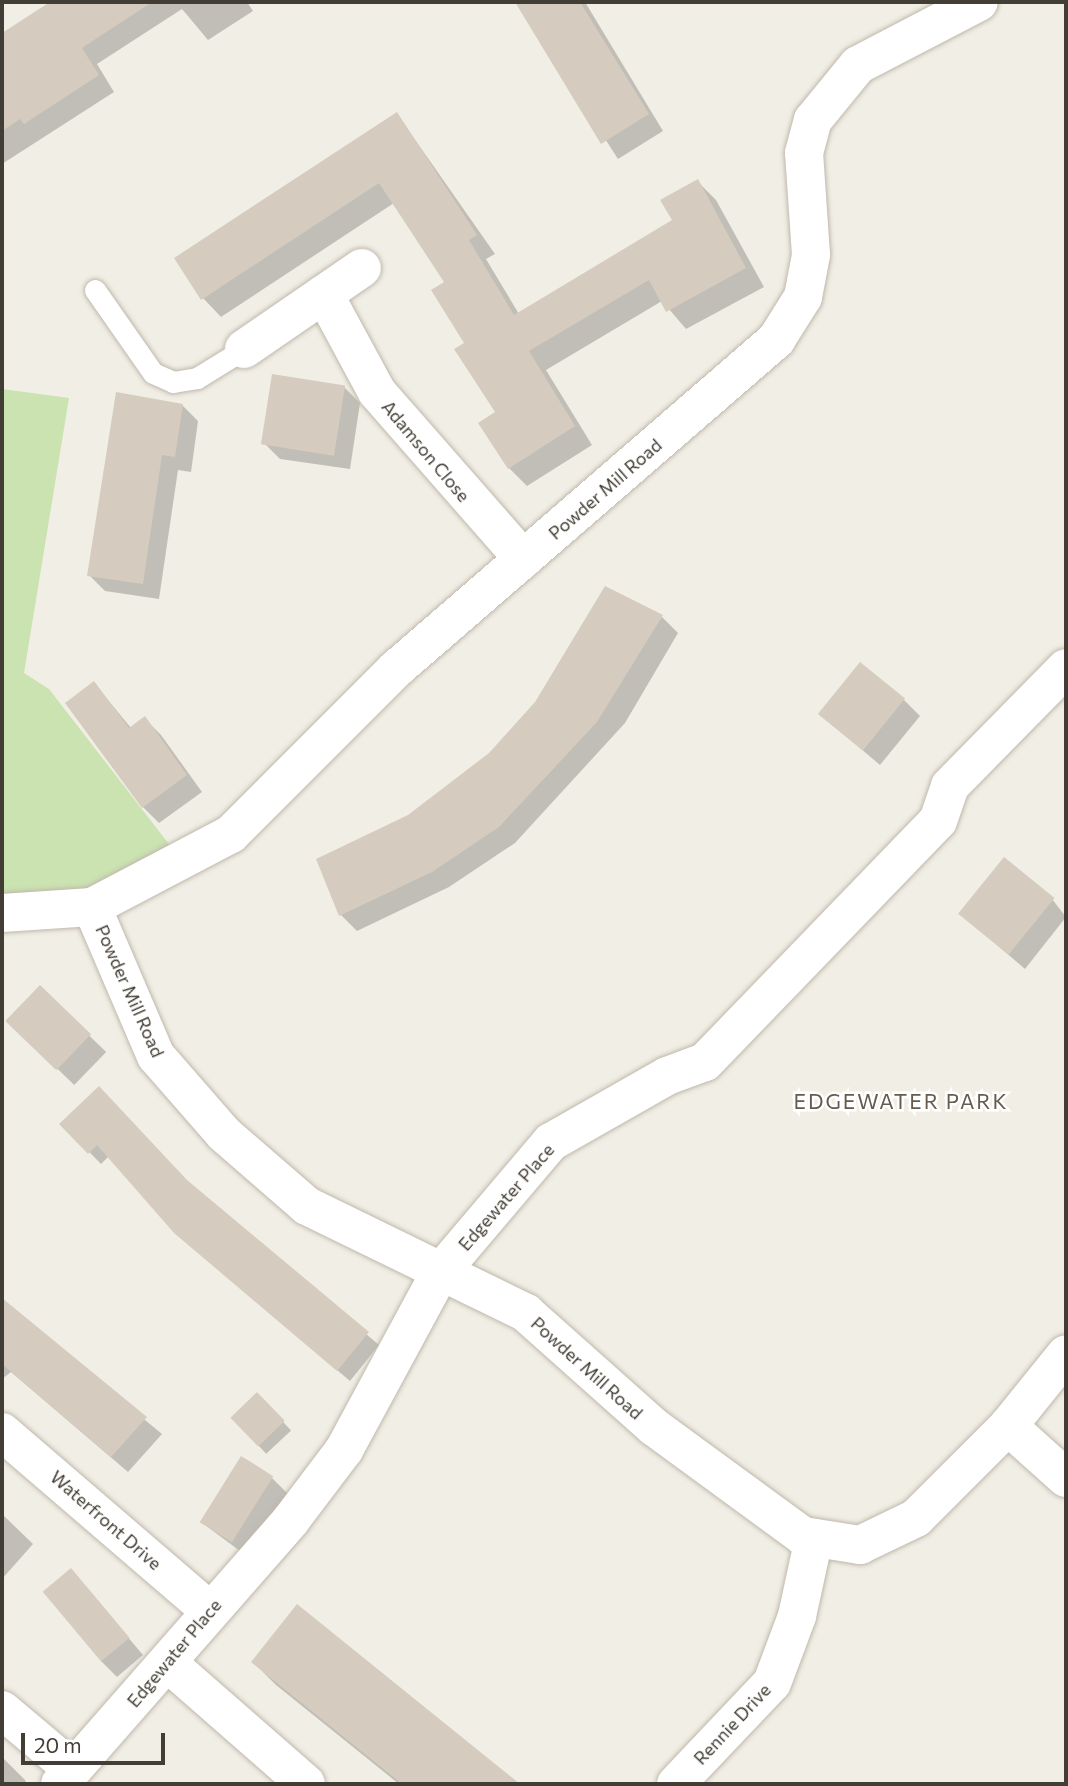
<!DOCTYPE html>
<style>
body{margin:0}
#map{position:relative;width:1068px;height:1786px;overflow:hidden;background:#f1eee5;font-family:Commissioner,sans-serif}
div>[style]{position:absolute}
.green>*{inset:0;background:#cbe2b1}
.shadow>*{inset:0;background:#0003;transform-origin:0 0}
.building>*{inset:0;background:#d5ccbf;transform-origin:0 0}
.roads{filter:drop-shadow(0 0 2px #bfb8ac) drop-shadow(0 0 2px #bfb8ac)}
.lane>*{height:21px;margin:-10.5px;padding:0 10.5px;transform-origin:10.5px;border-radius:10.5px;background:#fff}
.street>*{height:38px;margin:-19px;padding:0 19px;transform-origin:19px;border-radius:19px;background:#fff}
span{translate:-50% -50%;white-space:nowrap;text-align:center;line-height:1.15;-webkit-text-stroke:5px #fff;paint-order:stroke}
.street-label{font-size:18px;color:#433e35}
.quarter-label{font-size:21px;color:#655c4d;letter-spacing:2px}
.frame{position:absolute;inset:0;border:4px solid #433e35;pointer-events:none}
.scale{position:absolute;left:21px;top:1733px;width:144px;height:32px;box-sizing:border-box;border:4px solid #433e35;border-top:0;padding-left:9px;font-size:21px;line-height:24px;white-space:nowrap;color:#433e35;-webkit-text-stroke:5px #fff;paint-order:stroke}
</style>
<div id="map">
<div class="green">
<div style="clip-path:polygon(2px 389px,69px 398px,24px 673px,49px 689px,182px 861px,2px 913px)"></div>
</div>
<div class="shadow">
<div style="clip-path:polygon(56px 2px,247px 2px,253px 11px,208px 40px,182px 9px,97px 64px,114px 92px,2px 164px,2px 37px)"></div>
<div style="clip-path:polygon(517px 2px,585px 2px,663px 131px,618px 159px)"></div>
<div style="clip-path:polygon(397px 114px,495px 254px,486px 259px,519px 314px,674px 221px,698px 182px,716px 200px,764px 287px,686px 329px,662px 301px,546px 370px,592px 445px,527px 486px,509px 468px,498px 413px,446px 283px,394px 203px,221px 317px,203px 298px)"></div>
<div style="clip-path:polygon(344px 387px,360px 403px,350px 469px,280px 459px,264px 443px)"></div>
<div style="clip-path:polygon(182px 405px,198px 421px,191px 472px,178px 470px,159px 599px,105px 591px,89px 575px)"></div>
<div style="clip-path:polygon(662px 617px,678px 633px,625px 723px,515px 843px,449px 887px,357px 931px,341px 915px,409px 817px)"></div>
<div style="clip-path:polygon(94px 683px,131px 728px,145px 719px,161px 735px,202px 792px,159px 823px,143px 807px)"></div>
<div style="clip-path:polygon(904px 700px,920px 716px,880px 765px,820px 714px)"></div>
<div style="clip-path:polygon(1052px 899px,1066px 917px,1025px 969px,961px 914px)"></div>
<div style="left:40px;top:988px;width:92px;height:46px;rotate:44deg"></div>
<div style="clip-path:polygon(62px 1124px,190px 1184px,379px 1345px,350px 1381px,188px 1244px,109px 1156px,101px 1164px)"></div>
<div style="clip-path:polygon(2px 1302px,162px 1434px,128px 1472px,11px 1372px,2px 1379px)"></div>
<div style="left:257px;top:1394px;width:50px;height:34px;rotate:47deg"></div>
<div style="clip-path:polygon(272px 1478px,288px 1494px,248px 1557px,201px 1522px)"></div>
<div style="clip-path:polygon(2px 1514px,33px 1544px,2px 1579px)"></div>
<div style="clip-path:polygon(71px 1570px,143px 1655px,117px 1677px,101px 1661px)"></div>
<div style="clip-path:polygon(298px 1607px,517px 1784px,399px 1784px,276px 1685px,253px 1662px)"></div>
<div style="clip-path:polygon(2px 1757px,26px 1781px,23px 1784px,2px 1784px)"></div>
</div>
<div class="building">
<div style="clip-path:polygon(50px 2px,152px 2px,82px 48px,99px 75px,24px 124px,20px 119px,2px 131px,2px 33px)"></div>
<div style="clip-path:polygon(515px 2px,580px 2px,649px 114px,601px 144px)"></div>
<div style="clip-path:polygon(397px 112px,477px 235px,469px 240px,514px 315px,672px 220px,660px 200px,698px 179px,746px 268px,666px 312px,649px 280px,529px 351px,575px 426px,508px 469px,478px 423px,495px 412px,454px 349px,464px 343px,431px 290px,444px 282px,379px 183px,201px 300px,174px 258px)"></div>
<div style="left:272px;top:374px;width:74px;height:71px;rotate:9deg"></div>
<div style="clip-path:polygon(116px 392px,183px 404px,175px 457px,162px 455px,143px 584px,87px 576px)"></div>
<div style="clip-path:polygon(605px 586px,663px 615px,597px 722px,499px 827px,432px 872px,339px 916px,316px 859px,408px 815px,489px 753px,535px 702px)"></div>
<div style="left:860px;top:662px;width:58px;height:67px;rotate:39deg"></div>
<div style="clip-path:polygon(94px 681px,129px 728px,145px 716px,187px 775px,142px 808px,65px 703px)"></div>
<div style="left:1004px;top:857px;width:65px;height:73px;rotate:39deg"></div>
<div style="left:40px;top:985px;width:71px;height:50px;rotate:44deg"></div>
<div style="clip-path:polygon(99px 1086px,187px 1180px,369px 1332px,337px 1371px,174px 1233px,97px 1145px,88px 1154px,59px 1124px)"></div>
<div style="clip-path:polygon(2px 1298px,147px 1417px,111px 1457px,2px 1364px)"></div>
<div style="left:257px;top:1392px;width:40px;height:37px;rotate:46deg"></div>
<div style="left:241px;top:1456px;width:38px;height:78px;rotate:32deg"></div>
<div style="left:71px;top:1568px;width:91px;height:37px;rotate:50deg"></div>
<div style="clip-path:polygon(297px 1604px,520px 1784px,402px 1784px,251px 1662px)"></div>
</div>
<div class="roads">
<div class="lane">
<div style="left:95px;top:290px;width:101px;rotate:55.1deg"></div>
<div style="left:153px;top:373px;width:22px;rotate:24deg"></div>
<div style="left:173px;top:382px;width:24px;rotate:-9deg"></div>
<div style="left:197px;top:378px;width:55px;rotate:-31.7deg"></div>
</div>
<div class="street">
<div style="left:324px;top:294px;width:111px;rotate:61.6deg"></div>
<div style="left:377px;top:392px;width:222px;rotate:48.8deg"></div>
<div style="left:244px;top:349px;width:143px;rotate:-34.5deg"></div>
<div style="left:92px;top:907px;width:162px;rotate:66.8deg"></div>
<div style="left:156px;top:1056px;width:103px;rotate:48.9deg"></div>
<div style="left:224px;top:1134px;width:110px;rotate:40.9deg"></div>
<div style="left:307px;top:1206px;width:244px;rotate:26deg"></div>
<div style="left:526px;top:1313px;width:171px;rotate:41.7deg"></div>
<div style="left:654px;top:1427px;width:185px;rotate:36.2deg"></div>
<div style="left:803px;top:1536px;width:58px;rotate:9deg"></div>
<div style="left:860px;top:1545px;width:62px;rotate:-25.7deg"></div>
<div style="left:916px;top:1518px;width:130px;rotate:-45deg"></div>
<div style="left:1008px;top:1426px;width:92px;rotate:-51.1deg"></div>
<div style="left:2px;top:913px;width:90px;rotate:-3.8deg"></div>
<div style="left:92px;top:907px;width:157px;rotate:-27.7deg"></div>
<div style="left:231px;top:834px;width:233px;rotate:-45deg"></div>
<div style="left:396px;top:669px;width:503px;rotate:-40.89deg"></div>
<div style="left:776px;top:340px;width:51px;rotate:-57.9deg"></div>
<div style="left:803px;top:297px;width:43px;rotate:-79.2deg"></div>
<div style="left:811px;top:255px;width:102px;rotate:-93.9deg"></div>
<div style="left:804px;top:153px;width:34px;rotate:-75deg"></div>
<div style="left:813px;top:120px;width:71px;rotate:-50.7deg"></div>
<div style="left:858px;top:65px;width:136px;rotate:-27.5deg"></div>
<div style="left:1008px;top:1426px;width:78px;rotate:41.9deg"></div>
<div style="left:2px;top:1432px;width:273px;rotate:40.7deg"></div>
<div style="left:169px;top:1664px;width:182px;rotate:41.2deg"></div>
<div style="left:2px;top:1710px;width:92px;rotate:40.1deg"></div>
<div style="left:60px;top:1784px;width:351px;rotate:-48.8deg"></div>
<div style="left:291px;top:1520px;width:88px;rotate:-52.9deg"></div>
<div style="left:344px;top:1450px;width:200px;rotate:-61.6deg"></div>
<div style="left:439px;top:1274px;width:173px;rotate:-49.7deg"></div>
<div style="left:551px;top:1142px;width:133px;rotate:-29.6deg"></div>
<div style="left:667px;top:1076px;width:40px;rotate:-20.2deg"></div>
<div style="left:705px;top:1062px;width:335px;rotate:-46deg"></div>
<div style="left:938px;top:821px;width:37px;rotate:-71deg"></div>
<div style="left:950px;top:786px;width:165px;rotate:-45.5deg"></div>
<div style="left:676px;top:1784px;width:139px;rotate:-46.5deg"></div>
<div style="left:772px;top:1683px;width:72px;rotate:-69.5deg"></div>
<div style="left:797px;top:1616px;width:80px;rotate:-77.7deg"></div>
</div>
</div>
<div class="street-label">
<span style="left:426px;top:451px;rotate:50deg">Adamson Close</span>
<span style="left:605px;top:489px;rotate:-41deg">Powder Mill Road</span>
<span style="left:130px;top:991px;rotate:66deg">Powder Mill Road</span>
<span style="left:506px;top:1197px;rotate:-49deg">Edgewater Place</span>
<span style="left:587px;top:1368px;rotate:42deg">Powder Mill Road</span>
<span style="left:106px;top:1520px;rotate:41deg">Waterfront Drive</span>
<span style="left:174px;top:1653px;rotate:-50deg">Edgewater Place</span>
<span style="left:732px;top:1724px;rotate:-47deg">Rennie Drive</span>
</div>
<div class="quarter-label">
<span style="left:901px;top:1101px">EDGEWATER PARK</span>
</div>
<div class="frame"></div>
<div class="scale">20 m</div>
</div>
